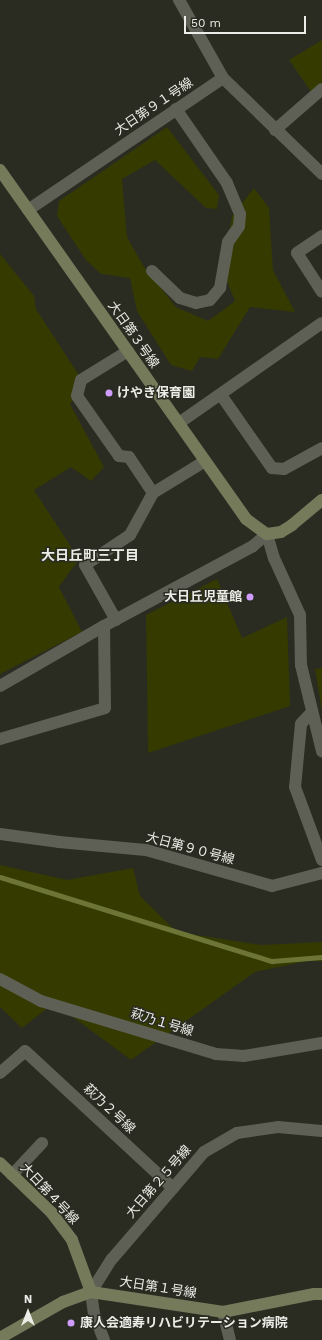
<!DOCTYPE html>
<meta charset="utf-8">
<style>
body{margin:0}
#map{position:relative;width:322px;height:1340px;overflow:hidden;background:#2a2c22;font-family:"Work Sans","Noto Sans JP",sans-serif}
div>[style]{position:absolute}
.green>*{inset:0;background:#343a00}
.stream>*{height:5px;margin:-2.5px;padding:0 2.5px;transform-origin:2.5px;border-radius:2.5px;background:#6c7436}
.street>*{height:12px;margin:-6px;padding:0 6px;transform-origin:6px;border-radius:6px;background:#5e6055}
.secondary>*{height:12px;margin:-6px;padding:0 6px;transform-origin:6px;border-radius:6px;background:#757a5b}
.dots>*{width:11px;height:11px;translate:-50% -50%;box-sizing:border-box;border:2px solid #2a2c22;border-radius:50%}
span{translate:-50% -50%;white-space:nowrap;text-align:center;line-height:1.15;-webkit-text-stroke:3px #2a2c22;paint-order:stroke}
.street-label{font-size:13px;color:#ebede6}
.poi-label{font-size:13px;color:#ebede6;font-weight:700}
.left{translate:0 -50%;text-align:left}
.right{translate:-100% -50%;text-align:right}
.neighbourhood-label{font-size:14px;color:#ebede6;font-weight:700}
.north{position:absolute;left:8px;top:1292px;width:40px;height:40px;-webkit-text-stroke:3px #2a2c22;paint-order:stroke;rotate:0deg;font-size:11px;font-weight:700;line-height:16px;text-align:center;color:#ebede6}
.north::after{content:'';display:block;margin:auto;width:14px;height:18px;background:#ebede6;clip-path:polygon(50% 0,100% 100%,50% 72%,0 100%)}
.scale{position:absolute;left:184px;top:16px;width:122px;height:18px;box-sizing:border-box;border:2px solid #ebede6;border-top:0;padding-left:5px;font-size:12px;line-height:14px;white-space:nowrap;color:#ebede6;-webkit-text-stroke:3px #2a2c22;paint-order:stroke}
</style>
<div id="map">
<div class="green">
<div style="clip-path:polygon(322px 40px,322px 87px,312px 93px,289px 60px)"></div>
<div style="clip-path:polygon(167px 127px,219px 195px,217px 209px,206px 208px,155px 160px,122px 179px,127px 237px,144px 267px,176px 307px,208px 321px,235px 301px,223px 271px,232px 216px,254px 188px,269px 208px,273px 270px,295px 312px,250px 307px,218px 359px,200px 357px,192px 371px,171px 365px,137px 311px,130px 278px,101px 274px,86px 260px,57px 216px,59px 201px)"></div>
<div style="clip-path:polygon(0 254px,34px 296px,36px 309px,86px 386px,70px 404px,104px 467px,91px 481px,71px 467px,34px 490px,79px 559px,59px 587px,82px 632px,0 674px)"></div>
<div style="clip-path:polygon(217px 579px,242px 638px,287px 617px,290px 706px,148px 753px,146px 615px)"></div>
<div style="clip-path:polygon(322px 668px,322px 711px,315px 669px)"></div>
<div style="clip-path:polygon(0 865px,67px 880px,133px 868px,140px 896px,177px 932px,261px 945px,322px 942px,322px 961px,307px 961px,255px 972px,131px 1060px,54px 1003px,22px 1028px,0 1007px)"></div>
</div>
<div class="stream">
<div style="left:0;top:877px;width:285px;rotate:17.2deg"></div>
<div style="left:272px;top:961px;width:50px;rotate:-4.6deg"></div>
</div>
<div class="street">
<div style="left:223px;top:78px;width:138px;rotate:44.1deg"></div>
<div style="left:275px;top:130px;width:62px;rotate:-41.1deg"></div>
<div style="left:28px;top:210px;width:235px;rotate:-34.1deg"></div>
<div style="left:223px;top:78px;width:90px;rotate:-119.4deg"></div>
<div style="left:322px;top:236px;width:30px;rotate:146deg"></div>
<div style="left:297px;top:253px;width:46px;rotate:57.3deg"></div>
<div style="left:152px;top:271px;width:39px;rotate:44deg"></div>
<div style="left:180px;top:298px;width:17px;rotate:17deg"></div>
<div style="left:196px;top:303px;width:14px;rotate:-12deg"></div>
<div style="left:210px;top:300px;width:16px;rotate:-50deg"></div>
<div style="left:220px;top:288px;width:47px;rotate:-80.1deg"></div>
<div style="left:228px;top:242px;width:19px;rotate:-55deg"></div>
<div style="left:239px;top:226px;width:12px;rotate:-85deg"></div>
<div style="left:240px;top:214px;width:34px;rotate:-113deg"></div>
<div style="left:227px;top:183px;width:90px;rotate:-124.6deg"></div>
<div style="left:128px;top:351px;width:55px;rotate:148.3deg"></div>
<div style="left:81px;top:380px;width:16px;rotate:104deg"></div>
<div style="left:77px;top:396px;width:73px;rotate:55deg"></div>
<div style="left:119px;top:456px;width:10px;rotate:6deg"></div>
<div style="left:129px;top:457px;width:43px;rotate:56.3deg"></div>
<div style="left:221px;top:395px;width:89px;rotate:55.1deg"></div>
<div style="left:272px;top:468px;width:12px;rotate:5deg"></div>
<div style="left:284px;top:469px;width:43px;rotate:-28.9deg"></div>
<div style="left:179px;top:423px;width:174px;rotate:-35deg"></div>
<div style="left:116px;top:620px;width:63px;rotate:-119.4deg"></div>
<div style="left:85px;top:565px;width:54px;rotate:-33.7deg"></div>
<div style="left:130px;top:535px;width:48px;rotate:-61.3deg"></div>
<div style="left:153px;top:493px;width:61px;rotate:-31.6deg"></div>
<div style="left:0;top:686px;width:120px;rotate:-30deg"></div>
<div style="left:104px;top:626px;width:169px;rotate:-28.2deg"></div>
<div style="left:253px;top:546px;width:18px;rotate:-41deg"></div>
<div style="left:267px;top:534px;width:25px;rotate:74deg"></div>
<div style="left:274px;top:558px;width:63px;rotate:65.5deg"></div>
<div style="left:300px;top:615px;width:50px;rotate:88.9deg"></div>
<div style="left:301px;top:665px;width:89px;rotate:76.3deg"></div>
<div style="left:312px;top:712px;width:16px;rotate:133deg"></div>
<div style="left:301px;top:724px;width:63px;rotate:95.4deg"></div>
<div style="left:295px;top:787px;width:78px;rotate:69.7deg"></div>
<div style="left:0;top:739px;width:109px;rotate:-16.4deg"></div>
<div style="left:105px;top:708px;width:82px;rotate:-90.7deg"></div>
<div style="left:0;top:834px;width:60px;rotate:7.7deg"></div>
<div style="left:59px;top:842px;width:87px;rotate:5.3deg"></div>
<div style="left:146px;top:850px;width:131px;rotate:15.9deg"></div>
<div style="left:272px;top:886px;width:52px;rotate:-14.6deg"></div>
<div style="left:0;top:979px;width:47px;rotate:28.2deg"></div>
<div style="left:41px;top:1001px;width:183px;rotate:16.8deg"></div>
<div style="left:216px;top:1054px;width:28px;rotate:4deg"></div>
<div style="left:244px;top:1056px;width:79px;rotate:-9.5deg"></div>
<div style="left:0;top:1073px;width:33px;rotate:-41deg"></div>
<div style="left:25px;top:1051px;width:202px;rotate:42.8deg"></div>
<div style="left:12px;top:1175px;width:44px;rotate:-46.8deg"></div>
<div style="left:223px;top:1312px;width:29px;rotate:76deg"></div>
<div style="left:104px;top:1340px;width:28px;rotate:-111deg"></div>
<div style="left:94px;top:1314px;width:22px;rotate:-98deg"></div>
<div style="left:91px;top:1292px;width:39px;rotate:-58deg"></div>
<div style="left:112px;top:1259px;width:141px;rotate:-49.3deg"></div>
<div style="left:204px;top:1152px;width:38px;rotate:-30deg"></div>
<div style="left:237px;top:1133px;width:41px;rotate:-8.3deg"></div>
<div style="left:278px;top:1127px;width:44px;rotate:5.2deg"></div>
</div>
<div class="secondary">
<div style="left:0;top:170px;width:427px;rotate:54.8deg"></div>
<div style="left:246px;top:519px;width:26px;rotate:36deg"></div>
<div style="left:267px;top:534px;width:14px;rotate:-8deg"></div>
<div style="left:281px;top:532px;width:13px;rotate:-32deg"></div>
<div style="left:292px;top:525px;width:39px;rotate:-40deg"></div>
<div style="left:0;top:1163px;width:71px;rotate:43.9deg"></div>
<div style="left:51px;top:1212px;width:35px;rotate:53deg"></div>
<div style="left:72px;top:1240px;width:55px;rotate:69.9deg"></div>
<div style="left:0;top:1338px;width:73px;rotate:-29.7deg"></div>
<div style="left:63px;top:1302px;width:30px;rotate:-20deg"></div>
<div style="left:91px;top:1292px;width:134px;rotate:8.6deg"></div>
<div style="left:223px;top:1312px;width:93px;rotate:-11.2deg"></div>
<div style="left:314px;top:1294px;width:8px"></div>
</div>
<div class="dots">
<div style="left:109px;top:393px;background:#d09dfe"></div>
<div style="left:250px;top:597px;background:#d09dfe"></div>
<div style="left:71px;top:1323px;background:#d09dfe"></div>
</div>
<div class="street-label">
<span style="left:154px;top:107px;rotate:-34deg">大日第９１号線</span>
<span style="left:133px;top:335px;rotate:55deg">大日第３号線</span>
<span style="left:190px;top:849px;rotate:15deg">大日第９０号線</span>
<span style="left:162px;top:1023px;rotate:17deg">萩乃１号線</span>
<span style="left:109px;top:1109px;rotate:43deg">萩乃２号線</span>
<span style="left:159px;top:1182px;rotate:-49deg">大日第２５号線</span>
<span style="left:49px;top:1194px;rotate:47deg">大日第４号線</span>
<span style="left:158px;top:1288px;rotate:9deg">大日第１号線</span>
</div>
<div class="poi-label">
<span class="left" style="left:117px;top:393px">けやき保育園</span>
<span class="right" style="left:242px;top:597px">大日丘児童館</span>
<span class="left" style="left:80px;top:1323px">康人会適寿リハビリテーション病院</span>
</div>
<div class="neighbourhood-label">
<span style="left:90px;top:555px">大日丘町三丁目</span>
</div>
<div class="north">N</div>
<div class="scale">50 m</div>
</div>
